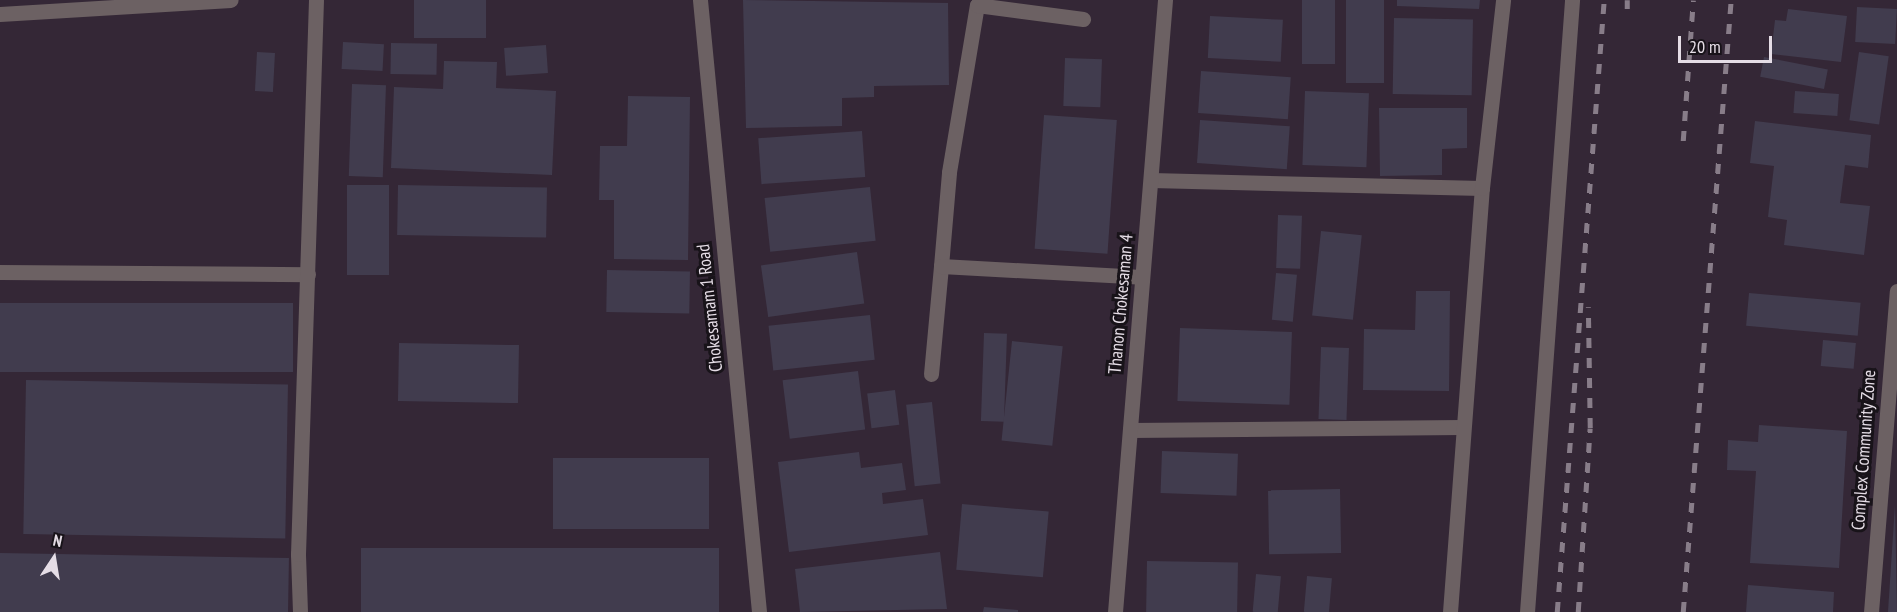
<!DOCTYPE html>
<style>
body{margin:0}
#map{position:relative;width:1897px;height:612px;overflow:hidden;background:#342736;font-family:"PT Sans Narrow",sans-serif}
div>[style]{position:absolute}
.building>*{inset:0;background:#413c4e;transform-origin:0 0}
.service>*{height:15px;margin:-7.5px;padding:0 7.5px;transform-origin:7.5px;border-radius:7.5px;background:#6c6163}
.minor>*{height:15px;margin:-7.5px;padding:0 7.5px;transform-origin:7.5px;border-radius:7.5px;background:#6c6163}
.tertiary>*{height:15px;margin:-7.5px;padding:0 7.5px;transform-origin:7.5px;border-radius:7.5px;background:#6c6163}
.rail>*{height:4.5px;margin-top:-2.25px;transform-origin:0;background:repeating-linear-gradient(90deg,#887d89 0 10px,transparent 0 20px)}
span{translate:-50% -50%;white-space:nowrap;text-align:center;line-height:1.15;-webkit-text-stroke:6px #181319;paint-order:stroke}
.street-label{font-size:18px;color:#e5dde6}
.north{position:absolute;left:24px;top:528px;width:60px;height:60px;-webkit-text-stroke:4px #181319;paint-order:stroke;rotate:12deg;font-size:16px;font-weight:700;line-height:24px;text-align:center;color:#e5dde6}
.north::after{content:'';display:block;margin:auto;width:21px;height:27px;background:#e5dde6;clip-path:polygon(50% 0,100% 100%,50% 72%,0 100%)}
.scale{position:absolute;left:1678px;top:36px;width:94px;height:27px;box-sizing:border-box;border:3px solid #e5dde6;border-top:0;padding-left:8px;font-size:18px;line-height:21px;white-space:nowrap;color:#e5dde6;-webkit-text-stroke:4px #181319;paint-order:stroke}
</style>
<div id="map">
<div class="building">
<div style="left:414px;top:0;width:72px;height:38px"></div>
<div style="clip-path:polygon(743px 0,948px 3px,949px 85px,874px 86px,874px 97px,842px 98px,842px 126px,746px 128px)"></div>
<div style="left:1302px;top:0;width:33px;height:64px"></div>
<div style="left:1346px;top:0;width:38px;height:83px"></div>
<div style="clip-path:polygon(1397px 0,1480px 0,1479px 9px,1397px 6px)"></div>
<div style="left:1857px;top:7px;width:40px;height:35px;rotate:3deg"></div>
<div style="clip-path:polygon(1788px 9px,1847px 16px,1841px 62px,1771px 54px,1775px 20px,1786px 21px)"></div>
<div style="left:1210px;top:16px;width:73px;height:42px;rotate:3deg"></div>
<div style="left:1394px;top:18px;width:79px;height:76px;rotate:1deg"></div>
<div style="left:343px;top:42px;width:41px;height:27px;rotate:3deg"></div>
<div style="left:391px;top:43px;width:46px;height:31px;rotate:1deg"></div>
<div style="left:546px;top:45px;width:28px;height:42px;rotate:86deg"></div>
<div style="left:257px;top:52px;width:18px;height:39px;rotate:3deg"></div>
<div style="left:1859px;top:52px;width:30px;height:69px;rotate:8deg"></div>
<div style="left:1764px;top:57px;width:65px;height:20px;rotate:11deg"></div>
<div style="left:1065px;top:58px;width:37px;height:48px;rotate:2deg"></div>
<div style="clip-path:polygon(444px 61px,497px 62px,496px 88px,556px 91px,552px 175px,391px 168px,394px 87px,443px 89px)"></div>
<div style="left:1201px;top:71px;width:90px;height:42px;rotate:4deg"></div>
<div style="left:352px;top:84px;width:34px;height:92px;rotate:2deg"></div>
<div style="left:1305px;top:91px;width:64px;height:74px;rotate:2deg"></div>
<div style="left:1795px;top:91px;width:44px;height:22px;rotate:4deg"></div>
<div style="clip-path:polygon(628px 96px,690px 97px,688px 260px,614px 259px,614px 200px,599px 200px,600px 146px,627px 146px)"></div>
<div style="clip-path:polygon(1379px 108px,1467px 108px,1467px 148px,1442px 149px,1442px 175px,1380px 176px)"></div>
<div style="left:1044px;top:115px;width:73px;height:134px;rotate:4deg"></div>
<div style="left:1200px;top:120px;width:90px;height:43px;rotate:4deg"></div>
<div style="clip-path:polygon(1755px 121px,1871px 135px,1868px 168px,1845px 165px,1840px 203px,1870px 206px,1864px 255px,1784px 245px,1787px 220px,1768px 217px,1774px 166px,1750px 163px)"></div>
<div style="left:862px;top:131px;width:46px;height:104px;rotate:86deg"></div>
<div style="left:347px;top:185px;width:42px;height:90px"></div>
<div style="left:398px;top:185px;width:149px;height:50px;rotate:1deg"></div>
<div style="left:870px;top:187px;width:54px;height:106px;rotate:84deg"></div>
<div style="left:1278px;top:215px;width:24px;height:53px;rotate:2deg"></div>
<div style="left:1321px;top:231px;width:41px;height:85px;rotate:6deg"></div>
<div style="left:857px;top:252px;width:52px;height:97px;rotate:82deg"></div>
<div style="left:607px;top:270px;width:83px;height:42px;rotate:1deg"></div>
<div style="left:1276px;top:273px;width:21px;height:47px;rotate:5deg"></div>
<div style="clip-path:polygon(1416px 291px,1450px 291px,1449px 391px,1363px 390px,1364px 329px,1415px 330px)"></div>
<div style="left:1749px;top:293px;width:112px;height:33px;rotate:5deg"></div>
<div style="left:293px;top:303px;width:69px;height:293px;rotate:90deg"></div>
<div style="left:870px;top:315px;width:45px;height:102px;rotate:84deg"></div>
<div style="left:1180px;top:328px;width:112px;height:73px;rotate:2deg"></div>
<div style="left:984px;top:333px;width:23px;height:88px;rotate:2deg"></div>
<div style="left:1823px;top:340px;width:33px;height:26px;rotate:5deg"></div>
<div style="left:1012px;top:341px;width:51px;height:100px;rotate:6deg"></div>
<div style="left:399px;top:343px;width:120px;height:58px;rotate:1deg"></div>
<div style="left:1321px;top:347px;width:28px;height:72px;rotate:2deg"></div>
<div style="left:858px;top:371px;width:59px;height:76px;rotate:83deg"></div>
<div style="left:26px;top:380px;width:262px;height:154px;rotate:1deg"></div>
<div style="left:895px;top:390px;width:35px;height:28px;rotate:83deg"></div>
<div style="left:932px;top:402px;width:82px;height:26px;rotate:84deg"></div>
<div style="clip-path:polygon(1759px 425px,1847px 431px,1839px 568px,1750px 563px,1756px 471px,1727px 470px,1728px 440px,1758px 442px)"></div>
<div style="left:1162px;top:451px;width:76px;height:42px;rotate:2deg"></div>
<div style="clip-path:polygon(859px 452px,861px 468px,902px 463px,906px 490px,882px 493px,883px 504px,923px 499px,928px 535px,789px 552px,778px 462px)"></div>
<div style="left:553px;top:458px;width:156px;height:71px"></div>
<div style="left:1340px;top:489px;width:64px;height:72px;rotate:89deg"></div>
<div style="left:962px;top:504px;width:87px;height:66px;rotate:5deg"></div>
<div style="clip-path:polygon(1895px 505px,1897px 612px,1888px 612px)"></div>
<div style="left:361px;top:548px;width:358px;height:64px"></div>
<div style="clip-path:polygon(940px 552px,947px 609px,800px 612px,795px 569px)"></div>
<div style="left:0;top:553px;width:289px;height:59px;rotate:1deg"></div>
<div style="left:1147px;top:561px;width:91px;height:51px;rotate:1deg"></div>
<div style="left:1256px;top:574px;width:25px;height:38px;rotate:5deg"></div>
<div style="left:1307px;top:576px;width:25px;height:36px;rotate:5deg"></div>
<div style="clip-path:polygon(1748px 585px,1834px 592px,1833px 612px,1746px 612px)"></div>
<div style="clip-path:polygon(984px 607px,1018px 610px,1018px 612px,983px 612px)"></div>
</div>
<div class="service">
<div style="left:0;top:14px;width:231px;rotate:-3.5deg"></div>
<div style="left:0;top:272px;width:308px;rotate:0.4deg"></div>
<div style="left:300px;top:612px;width:58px;rotate:-92deg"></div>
<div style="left:298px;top:554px;width:554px;rotate:-88.14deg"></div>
</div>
<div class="minor">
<div style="left:1151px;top:180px;width:331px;rotate:1.4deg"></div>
<div style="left:941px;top:266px;width:94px;rotate:-85.1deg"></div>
<div style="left:949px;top:172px;width:169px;rotate:-80.5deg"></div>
<div style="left:977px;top:5px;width:107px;rotate:7.5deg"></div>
<div style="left:931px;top:374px;width:108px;rotate:-84.7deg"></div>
<div style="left:941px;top:266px;width:201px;rotate:3.1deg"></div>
<div style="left:1130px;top:430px;width:332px;rotate:-0.5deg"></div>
<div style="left:1115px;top:612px;width:614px;rotate:-85.33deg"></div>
<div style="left:1450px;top:612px;width:425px;rotate:-85.7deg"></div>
<div style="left:1482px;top:188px;width:189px;rotate:-83.6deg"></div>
<div style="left:1527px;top:612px;width:614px;rotate:-85.79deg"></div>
<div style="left:1871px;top:612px;width:322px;rotate:-85.4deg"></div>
</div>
<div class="tertiary">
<div style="left:700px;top:0;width:615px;rotate:84.49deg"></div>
</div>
<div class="rail">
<div style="left:1627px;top:9px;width:9px;rotate:-90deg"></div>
<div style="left:1683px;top:141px;width:141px;rotate:-85.9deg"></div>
<div style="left:1557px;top:612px;width:614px;rotate:-85.61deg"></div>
<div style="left:1578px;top:612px;width:184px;rotate:-86.3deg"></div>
<div style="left:1590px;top:428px;width:121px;rotate:-90.9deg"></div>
<div style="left:1683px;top:612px;width:614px;rotate:-85.52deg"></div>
</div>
<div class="street-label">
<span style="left:1121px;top:304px;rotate:-85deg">Thanon Chokesaman 4</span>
<span style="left:710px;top:308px;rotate:-96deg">Chokesamam 1 Road</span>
<span style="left:1864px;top:450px;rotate:-86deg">Complex Community Zone</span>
</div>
<div class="north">N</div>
<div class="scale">20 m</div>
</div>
